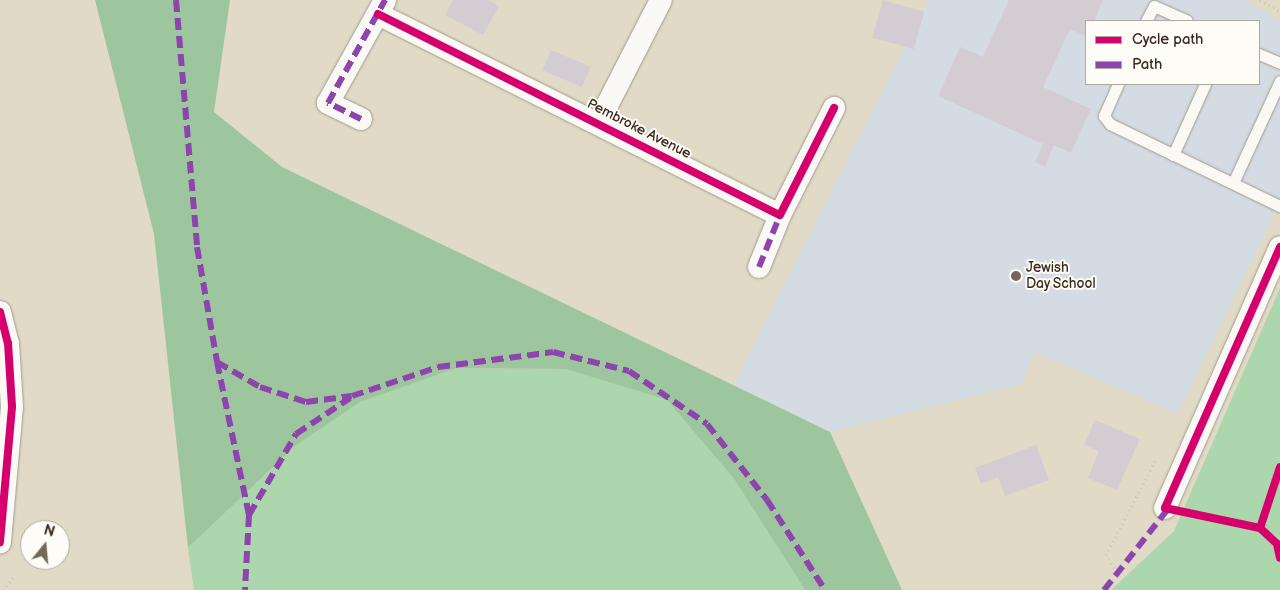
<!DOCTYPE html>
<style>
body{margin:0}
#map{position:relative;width:1280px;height:590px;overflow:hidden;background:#e0dac6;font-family:"Balsamiq Sans",sans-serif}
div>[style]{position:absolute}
.built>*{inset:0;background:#d5dbe2}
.green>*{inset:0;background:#acd6ab}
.forest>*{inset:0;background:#9ec69e}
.building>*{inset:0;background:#d3cdd3;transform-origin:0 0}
.path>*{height:3px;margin-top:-1.5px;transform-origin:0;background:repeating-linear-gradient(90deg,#c8c6c1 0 1px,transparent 0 5px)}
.roads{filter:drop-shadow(0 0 1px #a19b8e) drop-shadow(0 0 1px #a19b8e)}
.lane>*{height:11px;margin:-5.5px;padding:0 5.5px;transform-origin:5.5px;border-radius:5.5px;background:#faf9f6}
.street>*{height:22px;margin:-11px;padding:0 11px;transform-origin:11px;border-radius:11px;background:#faf9f6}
.quiet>*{height:6px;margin-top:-3px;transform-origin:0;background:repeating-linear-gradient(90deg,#8e44ad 0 12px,transparent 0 18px)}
.cycleway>*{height:8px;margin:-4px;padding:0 4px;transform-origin:4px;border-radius:4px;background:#d6006c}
.dots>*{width:14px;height:14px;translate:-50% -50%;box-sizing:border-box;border:2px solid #fdfcf7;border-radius:50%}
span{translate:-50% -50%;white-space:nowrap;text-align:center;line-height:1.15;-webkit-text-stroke:4px #fdfcf7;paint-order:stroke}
.street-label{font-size:14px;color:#3b2a1e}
.poi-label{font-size:14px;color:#3b2a1e}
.left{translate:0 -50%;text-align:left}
.legend{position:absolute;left:1085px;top:20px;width:175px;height:65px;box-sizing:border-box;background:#fdfcf7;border:1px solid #afa8a0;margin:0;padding:6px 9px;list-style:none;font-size:15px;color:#3b2a1e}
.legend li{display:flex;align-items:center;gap:10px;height:25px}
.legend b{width:25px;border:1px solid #afa8a0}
.north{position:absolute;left:20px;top:520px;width:50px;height:50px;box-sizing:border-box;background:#fdfcf7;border:1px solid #afa8a0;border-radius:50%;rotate:17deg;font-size:14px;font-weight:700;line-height:20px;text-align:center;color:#3b2a1e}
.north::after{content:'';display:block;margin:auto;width:18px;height:22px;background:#756859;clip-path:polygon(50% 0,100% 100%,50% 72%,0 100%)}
</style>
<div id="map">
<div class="built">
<div style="clip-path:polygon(evenodd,929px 0,1246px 0,1280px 21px,1280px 201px,1178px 414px,1034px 352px,1022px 384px,830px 432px,732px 387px,929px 0,1086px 21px,1259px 21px,1259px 84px,1086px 84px,1086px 21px)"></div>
</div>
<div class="green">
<div style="clip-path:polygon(1280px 288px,1280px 590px,1111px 590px,1174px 531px)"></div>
<div style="clip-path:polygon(457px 368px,567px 369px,667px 400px,734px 479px,805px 590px,194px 590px,188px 548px,295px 446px,359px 402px)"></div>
</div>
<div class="forest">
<div style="clip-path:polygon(95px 0,230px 0,214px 112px,282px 167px,830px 432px,902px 590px,805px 590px,734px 479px,667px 400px,566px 369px,457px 368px,360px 402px,295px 446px,188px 548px,154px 234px)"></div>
</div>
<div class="building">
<div style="clip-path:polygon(453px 0,488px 0,499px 6px,483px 35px,445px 15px)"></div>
<div style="left:883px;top:0;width:43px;height:39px;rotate:16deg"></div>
<div style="clip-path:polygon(1009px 0,1103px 0,1094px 21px,1086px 21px,1086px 36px,1070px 29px,1043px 87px,1091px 109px,1071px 153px,1054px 145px,1045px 167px,1035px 162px,1043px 144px,938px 96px,960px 47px,983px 57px)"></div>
<div style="left:551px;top:50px;width:43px;height:22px;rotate:23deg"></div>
<div style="clip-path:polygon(1095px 420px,1140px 439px,1117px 490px,1088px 478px,1099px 451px,1084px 445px)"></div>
<div style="clip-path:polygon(1036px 445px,1049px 480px,1005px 496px,998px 477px,981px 484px,975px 468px)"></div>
</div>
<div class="path">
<div style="left:1260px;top:0;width:23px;rotate:29deg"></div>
<div style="left:1117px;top:572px;width:20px;rotate:-123deg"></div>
<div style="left:1106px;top:555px;width:106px;rotate:-62.5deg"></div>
<div style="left:3px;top:590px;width:16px;rotate:-52deg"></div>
</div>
<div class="roads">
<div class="lane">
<div style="left:1146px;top:21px;width:17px;rotate:-62deg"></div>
<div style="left:1154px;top:6px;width:36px;rotate:24deg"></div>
<div style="left:1259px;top:54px;width:23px;rotate:23deg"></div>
<div style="left:1118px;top:84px;width:35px;rotate:114deg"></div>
<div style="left:1104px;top:116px;width:10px;rotate:53deg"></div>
<div style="left:1110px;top:124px;width:189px;rotate:25.8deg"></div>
<div style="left:1173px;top:155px;width:78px;rotate:-65.7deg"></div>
<div style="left:1233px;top:183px;width:112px;rotate:-65.3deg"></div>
</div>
<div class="street">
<div style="left:378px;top:14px;width:449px;rotate:26.6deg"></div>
<div style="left:780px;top:215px;width:120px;rotate:-63.2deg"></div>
<div style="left:361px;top:119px;width:37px;rotate:-154deg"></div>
<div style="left:328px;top:103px;width:118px;rotate:-61deg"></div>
<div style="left:598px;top:123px;width:138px;rotate:-62.9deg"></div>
<div style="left:759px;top:267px;width:56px;rotate:-68deg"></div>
<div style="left:0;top:312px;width:32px;rotate:76deg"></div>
<div style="left:8px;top:343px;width:64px;rotate:86.4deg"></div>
<div style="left:12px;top:407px;width:136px;rotate:95.1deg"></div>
<div style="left:1165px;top:508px;width:285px;rotate:-66.2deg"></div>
</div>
</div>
<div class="quiet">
<div style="left:176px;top:0;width:248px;rotate:85.1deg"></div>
<div style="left:197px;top:247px;width:117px;rotate:80.1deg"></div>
<div style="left:217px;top:362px;width:50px;rotate:30.2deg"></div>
<div style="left:260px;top:387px;width:48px;rotate:18.1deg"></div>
<div style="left:306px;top:402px;width:46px;rotate:-7.4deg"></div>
<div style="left:352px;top:396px;width:91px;rotate:-18.6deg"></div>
<div style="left:438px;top:367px;width:116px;rotate:-7.4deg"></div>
<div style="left:553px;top:352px;width:78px;rotate:14deg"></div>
<div style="left:629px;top:371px;width:94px;rotate:34.2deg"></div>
<div style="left:707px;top:424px;width:97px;rotate:51.7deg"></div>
<div style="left:767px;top:500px;width:107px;rotate:57.2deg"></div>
<div style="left:361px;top:119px;width:37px;rotate:-154deg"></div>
<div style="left:328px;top:103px;width:118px;rotate:-61deg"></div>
<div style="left:759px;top:267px;width:56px;rotate:-68deg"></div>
<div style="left:217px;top:362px;width:156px;rotate:78.2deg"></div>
<div style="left:249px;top:515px;width:75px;rotate:93.1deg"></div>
<div style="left:249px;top:515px;width:94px;rotate:-59.9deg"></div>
<div style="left:296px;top:434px;width:65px;rotate:-33.7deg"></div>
<div style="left:1104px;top:590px;width:103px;rotate:-51.7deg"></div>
</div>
<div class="cycleway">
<div style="left:378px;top:14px;width:449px;rotate:26.6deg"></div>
<div style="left:780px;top:215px;width:120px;rotate:-63.2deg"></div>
<div style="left:1280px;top:247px;width:285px;rotate:113.8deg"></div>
<div style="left:1165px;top:508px;width:97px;rotate:11.9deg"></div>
<div style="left:1260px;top:528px;width:23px;rotate:43deg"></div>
<div style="left:1277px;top:544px;width:14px;rotate:78deg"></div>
<div style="left:0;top:312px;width:32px;rotate:76deg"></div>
<div style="left:8px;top:343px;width:64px;rotate:86.4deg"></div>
<div style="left:12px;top:407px;width:136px;rotate:95.1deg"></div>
<div style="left:1260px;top:528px;width:64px;rotate:-71.8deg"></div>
</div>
<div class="dots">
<div style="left:1016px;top:276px;background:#756859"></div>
</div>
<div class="street-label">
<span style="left:639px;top:129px;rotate:27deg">Pembroke Avenue</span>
</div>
<div class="poi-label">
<span class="left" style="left:1026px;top:276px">Jewish<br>Day School</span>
</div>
<ul class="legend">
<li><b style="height:6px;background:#d6006c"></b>Cycle path</li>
<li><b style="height:6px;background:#8e44ad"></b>Path</li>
</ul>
<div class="north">N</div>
</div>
